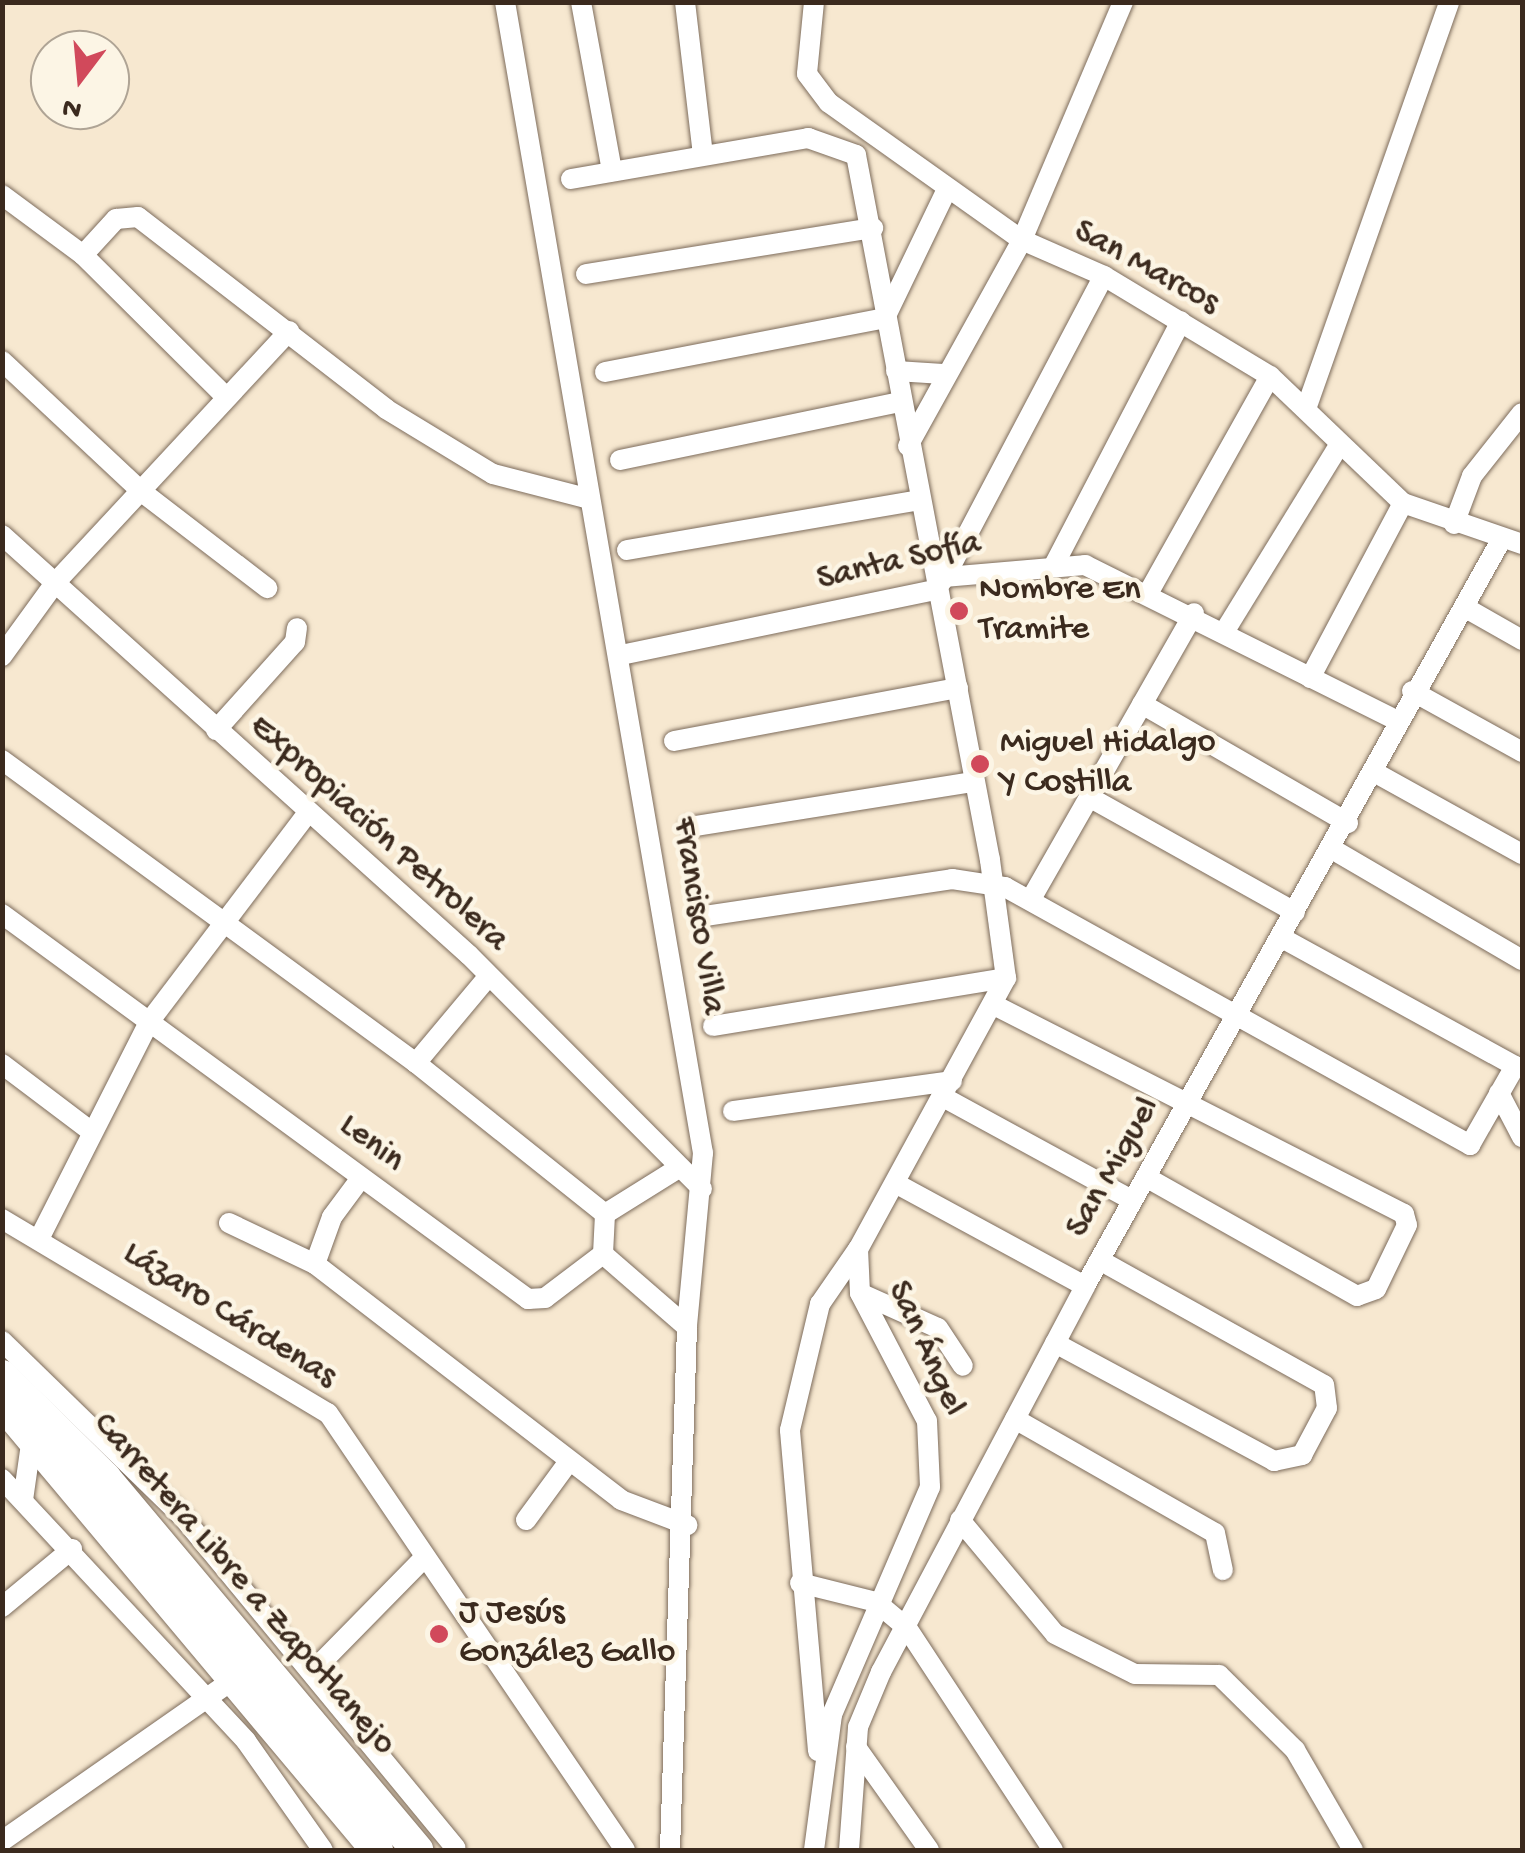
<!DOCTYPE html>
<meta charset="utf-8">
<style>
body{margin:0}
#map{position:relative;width:1525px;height:1853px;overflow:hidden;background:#f7e8d0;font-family:"Gochi Hand",sans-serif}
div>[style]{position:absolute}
.roads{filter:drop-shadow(0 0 2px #7d6c5c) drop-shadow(0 0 2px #7d6c5c)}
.minor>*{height:20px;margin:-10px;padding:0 10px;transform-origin:10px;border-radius:10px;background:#fff}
.primary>*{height:32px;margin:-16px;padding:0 16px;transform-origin:16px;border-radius:16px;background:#fff}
.dots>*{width:28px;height:28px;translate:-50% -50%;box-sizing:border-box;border:5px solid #fcf5e5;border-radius:50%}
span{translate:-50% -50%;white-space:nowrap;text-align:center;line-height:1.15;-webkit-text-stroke:9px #fcf5e5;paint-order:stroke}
.street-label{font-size:35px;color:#3b2a1e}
.poi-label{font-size:35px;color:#3b2a1e}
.left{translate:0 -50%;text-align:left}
.frame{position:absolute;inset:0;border:5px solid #3b2a1e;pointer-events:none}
.north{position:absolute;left:30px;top:30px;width:100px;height:100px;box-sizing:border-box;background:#fcf5e5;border:2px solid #afa495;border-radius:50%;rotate:196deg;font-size:28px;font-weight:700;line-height:40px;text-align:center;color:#3b2a1e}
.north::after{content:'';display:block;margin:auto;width:35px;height:45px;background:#d1495b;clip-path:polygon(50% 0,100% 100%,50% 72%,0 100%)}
</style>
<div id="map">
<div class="roads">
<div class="minor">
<div style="left:505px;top:2px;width:1168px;rotate:80.24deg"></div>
<div style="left:703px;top:1153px;width:175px;rotate:95.3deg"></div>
<div style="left:687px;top:1327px;width:523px;rotate:91.86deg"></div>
<div style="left:581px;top:2px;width:172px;rotate:79.6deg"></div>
<div style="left:685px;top:2px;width:154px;rotate:83.3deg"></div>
<div style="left:814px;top:2px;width:72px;rotate:95.6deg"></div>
<div style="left:807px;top:74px;width:36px;rotate:53deg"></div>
<div style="left:829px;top:103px;width:237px;rotate:35.4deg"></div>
<div style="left:1022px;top:240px;width:90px;rotate:23.7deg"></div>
<div style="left:1104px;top:276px;width:194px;rotate:31.1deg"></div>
<div style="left:1270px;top:376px;width:184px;rotate:43.7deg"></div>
<div style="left:1403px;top:503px;width:126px;rotate:19deg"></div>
<div style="left:571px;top:179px;width:241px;rotate:-9.8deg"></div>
<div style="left:808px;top:138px;width:51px;rotate:19.5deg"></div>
<div style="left:856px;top:155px;width:718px;rotate:79.24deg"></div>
<div style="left:990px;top:860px;width:119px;rotate:82.3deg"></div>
<div style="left:1006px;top:978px;width:309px;rotate:118.6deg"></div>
<div style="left:858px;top:1249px;width:44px;rotate:87.4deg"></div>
<div style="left:860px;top:1293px;width:144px;rotate:62.4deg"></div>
<div style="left:927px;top:1421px;width:66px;rotate:87.4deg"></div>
<div style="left:930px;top:1487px;width:248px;rotate:113.3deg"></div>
<div style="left:832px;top:1715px;width:136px;rotate:97.6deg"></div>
<div style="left:2px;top:195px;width:101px;rotate:36.5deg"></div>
<div style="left:83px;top:255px;width:200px;rotate:44.8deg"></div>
<div style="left:83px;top:255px;width:49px;rotate:-47.5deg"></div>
<div style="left:116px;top:219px;width:22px;rotate:-5deg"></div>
<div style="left:138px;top:217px;width:314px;rotate:37.7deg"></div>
<div style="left:386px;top:409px;width:125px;rotate:31.3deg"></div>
<div style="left:493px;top:474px;width:96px;rotate:14.5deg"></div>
<div style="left:586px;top:274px;width:291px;rotate:-9.1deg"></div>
<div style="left:2px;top:361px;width:192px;rotate:43.1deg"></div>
<div style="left:142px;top:492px;width:158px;rotate:37.5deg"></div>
<div style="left:896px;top:371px;width:47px;rotate:3.7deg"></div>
<div style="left:605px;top:372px;width:285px;rotate:-10.9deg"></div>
<div style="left:885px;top:318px;width:143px;rotate:-64.3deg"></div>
<div style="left:1306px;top:409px;width:431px;rotate:-70.6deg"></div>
<div style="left:908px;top:446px;width:235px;rotate:-61deg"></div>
<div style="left:1022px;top:240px;width:259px;rotate:-67deg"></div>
<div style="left:620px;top:460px;width:287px;rotate:-11.7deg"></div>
<div style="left:1454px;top:524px;width:51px;rotate:-69.4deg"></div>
<div style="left:1472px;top:476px;width:80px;rotate:-51.6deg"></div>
<div style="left:2px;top:535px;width:628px;rotate:41.97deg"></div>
<div style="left:469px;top:955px;width:330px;rotate:45.1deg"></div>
<div style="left:627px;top:550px;width:295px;rotate:-9.7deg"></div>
<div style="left:1053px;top:567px;width:277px;rotate:-62.5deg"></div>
<div style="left:945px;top:577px;width:340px;rotate:-62.2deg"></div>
<div style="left:1150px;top:590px;width:245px;rotate:-60.7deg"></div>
<div style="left:1464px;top:607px;width:67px;rotate:29.6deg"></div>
<div style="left:1226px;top:629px;width:217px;rotate:-58.4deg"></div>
<div style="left:621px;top:655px;width:321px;rotate:-11.7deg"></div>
<div style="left:935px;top:590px;width:16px;rotate:-52deg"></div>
<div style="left:945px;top:577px;width:141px;rotate:-4.9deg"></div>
<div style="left:1085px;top:565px;width:350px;rotate:26.5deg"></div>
<div style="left:2px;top:656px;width:90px;rotate:-54deg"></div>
<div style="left:55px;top:583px;width:344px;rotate:-47.1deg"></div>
<div style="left:1310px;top:678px;width:198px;rotate:-62deg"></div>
<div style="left:1412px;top:691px;width:126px;rotate:29deg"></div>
<div style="left:1142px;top:704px;width:238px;rotate:30deg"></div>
<div style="left:216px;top:730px;width:118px;rotate:-48.1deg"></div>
<div style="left:295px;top:642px;width:14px;rotate:-82deg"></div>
<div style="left:674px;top:741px;width:289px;rotate:-10.6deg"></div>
<div style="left:2px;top:760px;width:513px;rotate:36.2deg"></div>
<div style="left:416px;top:1063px;width:242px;rotate:38.6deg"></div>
<div style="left:1374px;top:772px;width:169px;rotate:29deg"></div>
<div style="left:1089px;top:797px;width:236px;rotate:29.2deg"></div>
<div style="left:689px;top:827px;width:289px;rotate:-9deg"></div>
<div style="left:1332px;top:849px;width:220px;rotate:30.3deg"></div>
<div style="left:1031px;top:899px;width:329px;rotate:-60.3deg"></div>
<div style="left:2px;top:914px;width:652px;rotate:36.2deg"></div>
<div style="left:528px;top:1299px;width:17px;rotate:-3deg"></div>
<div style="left:545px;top:1298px;width:73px;rotate:-37.2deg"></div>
<div style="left:603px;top:1254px;width:40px;rotate:-87.1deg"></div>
<div style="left:605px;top:1214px;width:85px;rotate:-32deg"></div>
<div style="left:705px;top:916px;width:250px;rotate:-8.5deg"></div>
<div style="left:952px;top:879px;width:54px;rotate:8.6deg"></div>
<div style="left:1005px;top:887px;width:532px;rotate:29.02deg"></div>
<div style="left:1470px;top:1145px;width:91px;rotate:-60.3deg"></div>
<div style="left:1515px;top:1066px;width:268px;rotate:-151.2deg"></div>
<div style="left:994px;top:1005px;width:460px;rotate:27deg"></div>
<div style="left:1404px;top:1214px;width:11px;rotate:75deg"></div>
<div style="left:1407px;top:1225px;width:71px;rotate:115.8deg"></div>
<div style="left:1376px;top:1289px;width:20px;rotate:160deg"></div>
<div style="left:1357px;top:1296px;width:242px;rotate:-150.6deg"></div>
<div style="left:713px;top:1026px;width:297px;rotate:-9.3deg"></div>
<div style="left:416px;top:1063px;width:112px;rotate:-50.1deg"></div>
<div style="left:2px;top:1064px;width:108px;rotate:37.1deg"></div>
<div style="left:1499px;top:1093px;width:50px;rotate:62.4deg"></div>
<div style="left:943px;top:1097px;width:215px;rotate:28.6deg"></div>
<div style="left:733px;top:1111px;width:221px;rotate:-7.8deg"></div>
<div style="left:895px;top:1183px;width:216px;rotate:28.5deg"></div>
<div style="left:2px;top:1219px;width:379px;rotate:30.8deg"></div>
<div style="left:328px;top:1413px;width:528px;rotate:55.8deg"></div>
<div style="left:229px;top:1223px;width:95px;rotate:25.5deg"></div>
<div style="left:315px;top:1264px;width:386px;rotate:37.6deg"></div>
<div style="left:621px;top:1500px;width:71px;rotate:20.7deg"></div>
<div style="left:39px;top:1239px;width:243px;rotate:-63.1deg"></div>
<div style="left:149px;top:1022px;width:260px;rotate:-52.8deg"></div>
<div style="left:603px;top:1254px;width:111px;rotate:41deg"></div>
<div style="left:315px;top:1264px;width:50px;rotate:-70.1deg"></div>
<div style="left:332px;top:1217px;width:49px;rotate:-53.4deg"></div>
<div style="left:860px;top:1293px;width:85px;rotate:24.2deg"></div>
<div style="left:938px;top:1328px;width:45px;rotate:56.7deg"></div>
<div style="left:2px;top:1341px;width:251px;rotate:44.2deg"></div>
<div style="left:182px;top:1516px;width:430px;rotate:50.5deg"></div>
<div style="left:1055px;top:1343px;width:249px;rotate:28.3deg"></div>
<div style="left:1274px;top:1461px;width:29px;rotate:-12deg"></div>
<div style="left:1302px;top:1455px;width:53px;rotate:-62deg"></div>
<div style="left:1327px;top:1408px;width:23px;rotate:-97deg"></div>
<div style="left:1324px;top:1385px;width:257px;rotate:-150.9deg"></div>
<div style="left:1015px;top:1419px;width:230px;rotate:29.7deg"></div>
<div style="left:1215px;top:1533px;width:38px;rotate:78deg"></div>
<div style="left:2px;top:1479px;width:358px;rotate:47deg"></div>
<div style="left:246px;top:1741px;width:133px;rotate:54.8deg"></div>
<div style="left:23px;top:1500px;width:64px;rotate:-81.9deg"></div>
<div style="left:526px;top:1520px;width:69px;rotate:-53.8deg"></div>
<div style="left:960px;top:1520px;width:148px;rotate:50.2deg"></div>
<div style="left:1055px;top:1634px;width:89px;rotate:26.6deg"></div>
<div style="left:1135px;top:1674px;width:84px;rotate:0.7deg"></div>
<div style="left:1219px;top:1675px;width:107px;rotate:44.6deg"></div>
<div style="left:1295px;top:1750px;width:116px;rotate:59.9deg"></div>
<div style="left:800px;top:1583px;width:78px;rotate:14deg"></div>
<div style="left:876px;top:1602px;width:40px;rotate:40deg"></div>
<div style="left:907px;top:1628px;width:266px;rotate:56.7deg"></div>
<div style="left:2px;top:1607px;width:91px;rotate:-39.6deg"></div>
<div style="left:313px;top:1671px;width:158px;rotate:-45.5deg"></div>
<div style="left:856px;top:1747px;width:126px;rotate:54.7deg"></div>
<div style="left:818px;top:1751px;width:322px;rotate:-95deg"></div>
<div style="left:790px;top:1430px;width:130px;rotate:-76.6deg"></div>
<div style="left:820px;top:1304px;width:67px;rotate:-55.4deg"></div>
<div style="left:2px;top:1841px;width:287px;rotate:-34.9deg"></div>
<div style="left:849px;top:1850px;width:123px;rotate:-85.8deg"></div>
<div style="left:858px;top:1727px;width:60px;rotate:-67.3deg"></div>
<div style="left:881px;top:1672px;width:437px;rotate:-62.1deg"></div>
<div style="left:1085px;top:1286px;width:854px;rotate:-60.85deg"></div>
</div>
<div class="primary">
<div style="left:2px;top:1376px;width:145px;rotate:44.7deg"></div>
<div style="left:105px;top:1478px;width:486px;rotate:50deg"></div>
<div style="left:9px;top:1411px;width:573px;rotate:50.03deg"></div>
</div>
</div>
<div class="dots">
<div style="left:959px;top:611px;background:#d1495b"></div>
<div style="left:980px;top:764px;background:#d1495b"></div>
<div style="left:439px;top:1634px;background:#d1495b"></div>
</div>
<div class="street-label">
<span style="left:1146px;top:268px;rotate:29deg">San Marcos</span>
<span style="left:899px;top:562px;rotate:-13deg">Santa Sofía</span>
<span style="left:378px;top:834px;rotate:42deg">Expropiación Petrolera</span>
<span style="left:697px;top:916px;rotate:81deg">Francisco Villa</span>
<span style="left:371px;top:1144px;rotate:37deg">Lenin</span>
<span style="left:1114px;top:1168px;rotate:-60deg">San Miguel</span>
<span style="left:229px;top:1316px;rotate:32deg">Lázaro Cárdenas</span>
<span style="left:925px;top:1349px;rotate:66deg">San Ángel</span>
<span style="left:243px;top:1585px;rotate:49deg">Carretera Libre a Zapotlanejo</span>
</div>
<div class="poi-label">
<span class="left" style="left:979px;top:611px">Nombre En<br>Tramite</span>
<span class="left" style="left:1000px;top:764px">Miguel Hidalgo<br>Y Costilla</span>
<span class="left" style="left:459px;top:1634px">J Jesús<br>González Gallo</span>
</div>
<div class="frame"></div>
<div class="north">N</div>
</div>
